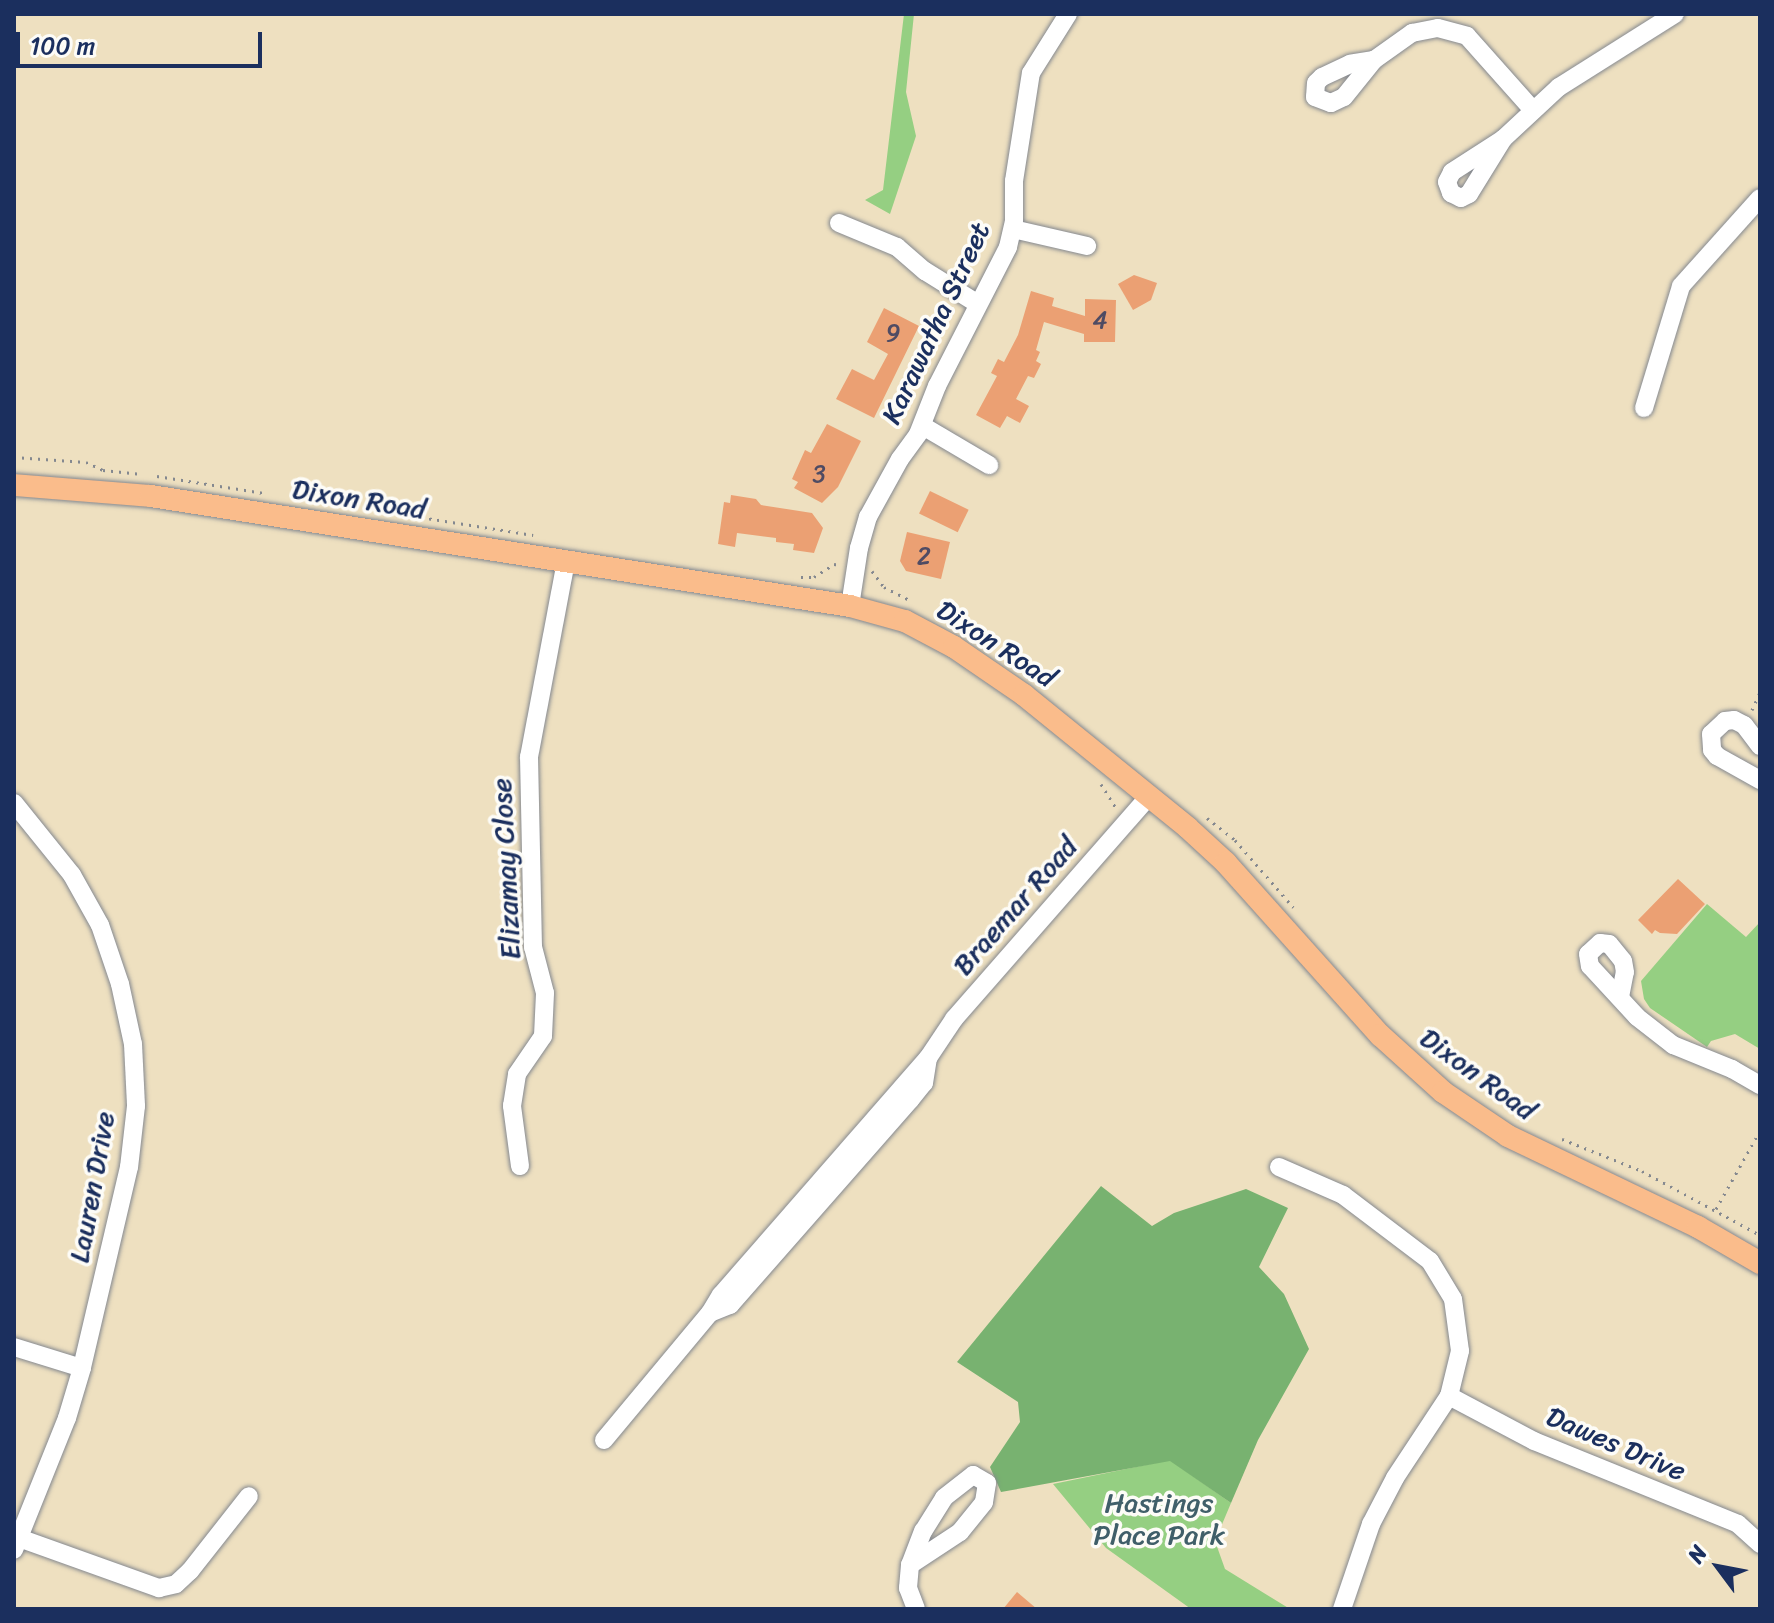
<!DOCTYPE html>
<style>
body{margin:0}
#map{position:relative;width:1774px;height:1623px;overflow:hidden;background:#eee0c0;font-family:Sriracha,sans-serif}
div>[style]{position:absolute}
.green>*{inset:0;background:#95cf82}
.forest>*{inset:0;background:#78b270}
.building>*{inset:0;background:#eba073;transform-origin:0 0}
.path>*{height:3px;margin-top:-1.5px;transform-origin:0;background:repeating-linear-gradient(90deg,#84888f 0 2px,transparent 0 8px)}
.roads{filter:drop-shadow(0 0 2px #84888f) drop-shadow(0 0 2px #84888f)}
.minor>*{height:18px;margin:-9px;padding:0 9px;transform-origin:9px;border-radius:9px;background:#fff}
.major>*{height:22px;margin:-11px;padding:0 11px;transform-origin:11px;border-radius:11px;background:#fabc8b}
span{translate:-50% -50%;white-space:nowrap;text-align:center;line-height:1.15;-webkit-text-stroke:7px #fdfcf7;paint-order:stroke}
.number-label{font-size:24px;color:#4f4b63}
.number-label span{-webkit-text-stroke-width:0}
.street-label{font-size:28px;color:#1b2f5e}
.park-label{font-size:28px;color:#405f69}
.frame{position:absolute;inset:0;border:16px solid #1b2f5e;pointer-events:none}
.north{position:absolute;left:1678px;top:1527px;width:80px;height:80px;-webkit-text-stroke:6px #fdfcf7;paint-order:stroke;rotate:302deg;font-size:22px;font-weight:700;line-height:32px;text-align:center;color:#1b2f5e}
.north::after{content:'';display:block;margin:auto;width:28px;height:36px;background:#1b2f5e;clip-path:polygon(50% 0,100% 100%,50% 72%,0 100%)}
.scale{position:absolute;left:16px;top:32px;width:246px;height:36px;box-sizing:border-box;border:4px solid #1b2f5e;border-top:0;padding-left:10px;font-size:24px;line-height:28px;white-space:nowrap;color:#1b2f5e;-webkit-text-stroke:6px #fdfcf7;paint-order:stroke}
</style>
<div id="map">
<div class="green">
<div style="clip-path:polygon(904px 14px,914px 14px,906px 92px,916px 136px,890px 214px,865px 200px,883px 190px)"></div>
<div style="clip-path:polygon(1707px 904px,1746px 937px,1760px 922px,1760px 1049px,1735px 1034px,1711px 1041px,1707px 1047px,1650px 1008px,1644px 999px,1641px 981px)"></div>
<div style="clip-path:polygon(1170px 1460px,1231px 1503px,1215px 1541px,1225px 1569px,1290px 1609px,1191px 1609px,1106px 1548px,1053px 1484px)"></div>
</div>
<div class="forest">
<div style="clip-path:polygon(1101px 1186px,1152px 1226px,1174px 1213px,1246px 1189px,1288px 1208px,1259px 1267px,1284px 1294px,1309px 1349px,1258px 1440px,1231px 1503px,1170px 1461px,1001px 1492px,990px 1467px,1020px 1422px,1018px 1402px,957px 1362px)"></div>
</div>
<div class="building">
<div style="clip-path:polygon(1134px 275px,1157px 283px,1151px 300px,1133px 310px,1118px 284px)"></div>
<div style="clip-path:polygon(1031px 291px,1054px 298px,1052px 306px,1085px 316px,1085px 299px,1116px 300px,1115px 342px,1084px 342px,1084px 334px,1044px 322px,1036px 350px,1040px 352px,1036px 361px,1041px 364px,1034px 378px,1028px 376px,1016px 399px,1029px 406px,1020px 423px,1007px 416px,1000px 428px,976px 415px,997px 376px,991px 373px,998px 359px,1004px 362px,1018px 335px)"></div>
<div style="clip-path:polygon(884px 308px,919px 326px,874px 418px,836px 399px,852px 369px,874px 380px,888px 354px,867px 342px)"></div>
<div style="clip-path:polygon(827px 424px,861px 441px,838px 487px,822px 503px,794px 488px,798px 482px,792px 479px,805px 450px,811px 453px)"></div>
<div style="left:930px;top:491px;width:43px;height:25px;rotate:26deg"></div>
<div style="clip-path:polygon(731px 495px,756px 499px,761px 505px,812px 513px,823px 528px,814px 553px,793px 550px,794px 544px,776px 542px,776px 538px,737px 533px,735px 547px,718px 544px,724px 502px,730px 503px)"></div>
<div style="clip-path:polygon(907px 532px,950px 542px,941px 579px,906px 571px,900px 561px)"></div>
<div style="clip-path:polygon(1678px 879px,1705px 904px,1677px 934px,1660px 933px,1655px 930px,1652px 934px,1638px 920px)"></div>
<div style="clip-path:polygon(1017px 1592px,1037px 1609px,1003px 1609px)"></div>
</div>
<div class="path">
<div style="left:14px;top:457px;width:72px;rotate:4deg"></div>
<div style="left:86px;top:462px;width:19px;rotate:25deg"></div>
<div style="left:103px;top:470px;width:39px;rotate:6deg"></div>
<div style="left:157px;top:476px;width:108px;rotate:9deg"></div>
<div style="left:382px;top:511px;width:153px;rotate:9deg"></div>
<div style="left:872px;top:571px;width:20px;rotate:53deg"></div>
<div style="left:884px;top:587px;width:30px;rotate:27deg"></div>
<div style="left:801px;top:577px;width:13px"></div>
<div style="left:814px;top:577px;width:24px;rotate:-33deg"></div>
<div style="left:834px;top:564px;width:7px;rotate:8deg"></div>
<div style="left:1007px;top:658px;width:53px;rotate:35.8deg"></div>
<div style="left:1752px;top:710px;width:20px;rotate:-66deg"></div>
<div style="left:1101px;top:784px;width:28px;rotate:58deg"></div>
<div style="left:1207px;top:818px;width:36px;rotate:38deg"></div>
<div style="left:1235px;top:840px;width:89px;rotate:49.1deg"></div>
<div style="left:1562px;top:1139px;width:86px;rotate:21.8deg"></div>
<div style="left:1642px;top:1171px;width:134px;rotate:28.5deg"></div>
<div style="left:1716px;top:1209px;width:90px;rotate:-60.6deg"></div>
</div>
<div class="roads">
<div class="minor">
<div style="left:1374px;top:60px;width:24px;rotate:171deg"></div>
<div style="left:1350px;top:64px;width:31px;rotate:155deg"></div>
<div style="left:1322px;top:77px;width:8px;rotate:135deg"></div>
<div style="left:1316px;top:83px;width:14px;rotate:94deg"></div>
<div style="left:1315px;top:97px;width:17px;rotate:21deg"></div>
<div style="left:1331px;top:103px;width:14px;rotate:-25deg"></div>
<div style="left:1344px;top:97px;width:48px;rotate:-51deg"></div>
<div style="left:1374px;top:60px;width:47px;rotate:-35.4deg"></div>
<div style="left:1412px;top:33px;width:26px;rotate:-11deg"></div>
<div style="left:1438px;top:28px;width:30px;rotate:15deg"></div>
<div style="left:1467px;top:36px;width:98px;rotate:48.3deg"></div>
<div style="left:1503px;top:139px;width:61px;rotate:147.1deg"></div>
<div style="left:1452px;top:172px;width:11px;rotate:117deg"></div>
<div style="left:1447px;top:182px;width:12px;rotate:70deg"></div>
<div style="left:1451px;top:193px;width:11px;rotate:27deg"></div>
<div style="left:1461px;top:198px;width:9px;rotate:-27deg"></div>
<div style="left:1469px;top:194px;width:65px;rotate:-58.3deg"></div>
<div style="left:1503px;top:139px;width:76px;rotate:-42.9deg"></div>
<div style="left:1559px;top:87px;width:137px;rotate:-32.2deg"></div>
<div style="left:839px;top:223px;width:63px;rotate:22.5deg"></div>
<div style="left:897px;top:247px;width:37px;rotate:41deg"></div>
<div style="left:925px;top:271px;width:62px;rotate:31.9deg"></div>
<div style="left:1013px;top:229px;width:76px;rotate:12.9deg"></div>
<div style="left:1644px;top:408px;width:127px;rotate:-73.1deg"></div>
<div style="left:1681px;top:286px;width:118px;rotate:-48.1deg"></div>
<div style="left:923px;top:426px;width:77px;rotate:30.6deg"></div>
<div style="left:850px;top:606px;width:59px;rotate:-81.2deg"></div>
<div style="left:859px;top:548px;width:32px;rotate:-74deg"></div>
<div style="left:868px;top:517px;width:66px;rotate:-61.1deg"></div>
<div style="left:900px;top:459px;width:31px;rotate:-54deg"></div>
<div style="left:918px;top:434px;width:52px;rotate:-68.4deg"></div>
<div style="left:937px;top:386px;width:156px;rotate:-62.9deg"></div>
<div style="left:1008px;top:247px;width:27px;rotate:-77deg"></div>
<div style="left:1014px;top:221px;width:40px;rotate:-90deg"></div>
<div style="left:1014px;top:181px;width:109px;rotate:-81.1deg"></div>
<div style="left:1031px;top:73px;width:70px;rotate:-57.9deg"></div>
<div style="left:1760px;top:746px;width:26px;rotate:-127deg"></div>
<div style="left:1744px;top:725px;width:11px;rotate:-153deg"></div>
<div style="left:1734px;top:720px;width:9px;rotate:174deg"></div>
<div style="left:1725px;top:721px;width:19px;rotate:137deg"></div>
<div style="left:1711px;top:734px;width:16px;rotate:86deg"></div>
<div style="left:1712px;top:750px;width:8px;rotate:50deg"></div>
<div style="left:1717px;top:756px;width:49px;rotate:29.2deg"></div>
<div style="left:14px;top:803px;width:92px;rotate:51.1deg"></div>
<div style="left:72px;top:875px;width:57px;rotate:60.8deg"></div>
<div style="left:100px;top:925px;width:62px;rotate:71.3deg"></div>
<div style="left:120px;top:984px;width:61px;rotate:77.8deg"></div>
<div style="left:133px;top:1044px;width:62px;rotate:87.2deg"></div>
<div style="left:136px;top:1106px;width:61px;rotate:96.5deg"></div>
<div style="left:129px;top:1167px;width:206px;rotate:103.2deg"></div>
<div style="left:82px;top:1368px;width:52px;rotate:106.7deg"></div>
<div style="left:67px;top:1418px;width:142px;rotate:111.9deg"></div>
<div style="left:1620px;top:997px;width:25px;rotate:-79deg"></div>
<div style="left:1625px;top:972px;width:11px;rotate:-100deg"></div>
<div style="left:1623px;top:961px;width:22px;rotate:-129deg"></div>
<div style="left:1609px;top:944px;width:9px;rotate:-174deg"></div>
<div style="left:1600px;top:943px;width:16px;rotate:137deg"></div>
<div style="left:1588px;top:954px;width:12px;rotate:81deg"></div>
<div style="left:1590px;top:966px;width:69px;rotate:47.3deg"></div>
<div style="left:1637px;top:1017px;width:46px;rotate:37.9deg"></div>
<div style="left:1673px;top:1045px;width:64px;rotate:22.1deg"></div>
<div style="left:1732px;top:1069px;width:32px;rotate:30deg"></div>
<div style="left:520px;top:1166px;width:61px;rotate:-97.6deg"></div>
<div style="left:512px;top:1106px;width:32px;rotate:-81deg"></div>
<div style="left:517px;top:1074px;width:46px;rotate:-55.6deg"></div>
<div style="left:543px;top:1036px;width:43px;rotate:-87.3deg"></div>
<div style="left:545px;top:993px;width:48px;rotate:-104.6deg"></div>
<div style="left:533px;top:947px;width:190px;rotate:-91.2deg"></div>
<div style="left:529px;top:757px;width:198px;rotate:-79.3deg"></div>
<div style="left:1279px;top:1167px;width:70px;rotate:23.6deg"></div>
<div style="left:1343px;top:1195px;width:109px;rotate:37.2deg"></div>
<div style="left:1430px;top:1261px;width:44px;rotate:58.8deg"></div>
<div style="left:1453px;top:1299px;width:52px;rotate:82.3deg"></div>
<div style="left:1460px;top:1351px;width:46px;rotate:103.7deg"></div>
<div style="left:1449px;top:1396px;width:98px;rotate:123.4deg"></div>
<div style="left:1395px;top:1478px;width:52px;rotate:117.6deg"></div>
<div style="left:1371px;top:1524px;width:90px;rotate:108.8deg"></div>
<div style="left:710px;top:1313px;width:22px;rotate:-22deg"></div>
<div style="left:730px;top:1305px;width:273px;rotate:-48.7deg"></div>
<div style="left:910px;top:1100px;width:22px;rotate:-51deg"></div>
<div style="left:924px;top:1083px;width:25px;rotate:-81deg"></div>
<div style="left:14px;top:1347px;width:71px;rotate:17.2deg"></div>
<div style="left:1449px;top:1396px;width:96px;rotate:27.9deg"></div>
<div style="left:1534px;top:1441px;width:220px;rotate:22.1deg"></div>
<div style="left:1738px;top:1524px;width:30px;rotate:42deg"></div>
<div style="left:604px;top:1440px;width:165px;rotate:-50.2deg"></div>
<div style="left:710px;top:1313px;width:21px;rotate:-59deg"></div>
<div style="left:721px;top:1295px;width:315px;rotate:-48.9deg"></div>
<div style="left:928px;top:1058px;width:47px;rotate:-56.3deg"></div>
<div style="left:954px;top:1019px;width:296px;rotate:-48.8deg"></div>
<div style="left:19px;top:1538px;width:149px;rotate:19.7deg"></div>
<div style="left:159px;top:1588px;width:17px;rotate:-13deg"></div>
<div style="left:176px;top:1584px;width:19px;rotate:-43deg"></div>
<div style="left:190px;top:1571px;width:95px;rotate:-51.8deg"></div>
<div style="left:910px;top:1565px;width:60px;rotate:-33.4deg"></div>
<div style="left:960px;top:1532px;width:38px;rotate:-51deg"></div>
<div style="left:984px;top:1502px;width:19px;rotate:-81deg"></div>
<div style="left:987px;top:1483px;width:16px;rotate:-150deg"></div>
<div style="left:973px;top:1475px;width:37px;rotate:142deg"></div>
<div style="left:944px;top:1498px;width:39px;rotate:122deg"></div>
<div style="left:923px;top:1531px;width:36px;rotate:111deg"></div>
<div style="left:910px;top:1565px;width:23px;rotate:95deg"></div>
<div style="left:908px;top:1588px;width:22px;rotate:69deg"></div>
</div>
<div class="major">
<div style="left:14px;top:485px;width:137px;rotate:4.6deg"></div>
<div style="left:151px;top:496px;width:708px;rotate:8.94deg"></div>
<div style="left:850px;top:606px;width:57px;rotate:15.3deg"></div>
<div style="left:905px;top:621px;width:55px;rotate:28deg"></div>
<div style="left:954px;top:647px;width:85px;rotate:34.4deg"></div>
<div style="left:1024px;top:695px;width:211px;rotate:39deg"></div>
<div style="left:1188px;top:828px;width:52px;rotate:42.6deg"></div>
<div style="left:1226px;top:863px;width:231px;rotate:48.2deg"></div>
<div style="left:1380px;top:1035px;width:85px;rotate:42.1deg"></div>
<div style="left:1443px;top:1092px;width:78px;rotate:34.1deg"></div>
<div style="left:1508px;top:1136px;width:211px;rotate:25.6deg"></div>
<div style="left:1698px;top:1227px;width:72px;rotate:30.1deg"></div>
</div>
</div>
<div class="number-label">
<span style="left:1100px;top:321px">4</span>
<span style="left:893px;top:334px">9</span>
<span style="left:819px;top:475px">3</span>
<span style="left:924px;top:557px">2</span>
</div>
<div class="street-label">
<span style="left:936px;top:323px;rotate:-65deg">Karawatha Street</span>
<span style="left:359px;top:499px;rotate:9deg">Dixon Road</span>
<span style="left:996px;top:644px;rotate:33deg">Dixon Road</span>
<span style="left:506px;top:869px;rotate:-93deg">Elizamay Close</span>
<span style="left:1015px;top:906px;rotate:-49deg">Braemar Road</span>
<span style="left:1478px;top:1074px;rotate:36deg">Dixon Road</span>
<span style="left:92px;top:1187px;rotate:-80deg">Lauren Drive</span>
<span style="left:1616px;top:1444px;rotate:23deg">Dawes Drive</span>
</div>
<div class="park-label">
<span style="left:1159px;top:1519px">Hastings<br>Place Park</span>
</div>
<div class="frame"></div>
<div class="north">N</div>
<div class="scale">100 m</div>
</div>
